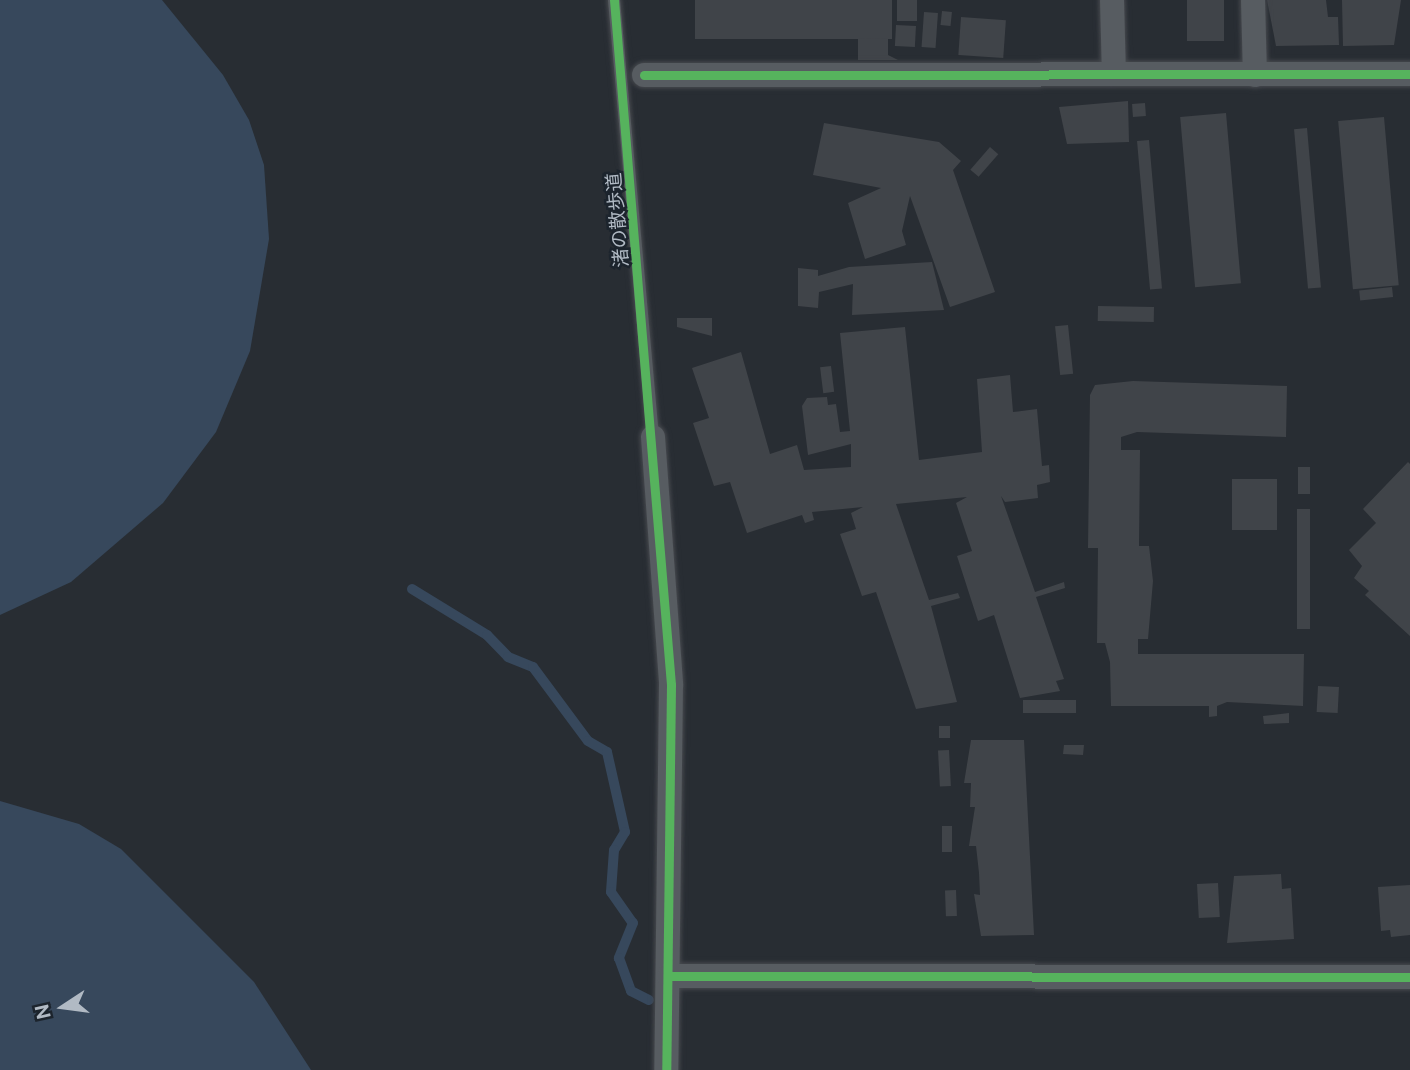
<!DOCTYPE html>
<meta charset="utf-8">
<style>
body{margin:0}
#map{position:relative;width:1410px;height:1070px;overflow:hidden;background:#282d33;font-family:"Public Sans","Noto Sans JP",sans-serif}
div>[style]{position:absolute}
.water>*{inset:0;background:#37485c}
.stream>*{height:10px;margin:-5px;padding:0 5px;transform-origin:5px;border-radius:5px;background:#37485c}
.building>*{inset:0;background:#404449;transform-origin:0 0}
.roads{filter:drop-shadow(0 0 2px #46494e) drop-shadow(0 0 2px #46494e)}
.service>*{height:12px;margin:-6px;padding:0 6px;transform-origin:6px;border-radius:6px;background:#575c61}
.minor>*{height:24px;margin:-12px;padding:0 12px;transform-origin:12px;border-radius:12px;background:#575c61}
.cycleway>*{height:9px;margin:-4.5px;padding:0 4.5px;transform-origin:4.5px;border-radius:4.5px;background:#56b35d}
span{translate:-50% -50%;white-space:nowrap;text-align:center;line-height:1.15;-webkit-text-stroke:5px #1c242d;paint-order:stroke}
.street-label{font-size:19px;color:#b1bac4}
.north{position:absolute;left:28px;top:972px;width:70px;height:70px;-webkit-text-stroke:5px #1c242d;paint-order:stroke;rotate:257deg;font-size:19px;font-weight:700;line-height:28px;text-align:center;color:#b1bac4}
.north::after{content:'';display:block;margin:auto;width:24px;height:32px;background:#b1bac4;clip-path:polygon(50% 0,100% 100%,50% 72%,0 100%)}
</style>
<div id="map">
<div class="water">
<div style="clip-path:polygon(0 0,162px 0,223px 75px,249px 120px,264px 165px,269px 239px,250px 351px,216px 432px,163px 503px,71px 582px,0 615px)"></div>
<div style="clip-path:polygon(0 801px,79px 824px,121px 849px,254px 982px,311px 1070px,0 1070px)"></div>
</div>
<div class="stream">
<div style="left:412px;top:589px;width:88px;rotate:31.5deg"></div>
<div style="left:487px;top:635px;width:30px;rotate:46deg"></div>
<div style="left:508px;top:657px;width:27px;rotate:22deg"></div>
<div style="left:533px;top:667px;width:92px;rotate:53.4deg"></div>
<div style="left:588px;top:741px;width:22px;rotate:30deg"></div>
<div style="left:607px;top:752px;width:82px;rotate:77.3deg"></div>
<div style="left:625px;top:832px;width:21px;rotate:121deg"></div>
<div style="left:614px;top:850px;width:42px;rotate:94.1deg"></div>
<div style="left:611px;top:892px;width:38px;rotate:55deg"></div>
<div style="left:633px;top:923px;width:38px;rotate:112deg"></div>
<div style="left:619px;top:958px;width:35px;rotate:70deg"></div>
<div style="left:631px;top:991px;width:20px;rotate:27deg"></div>
</div>
<div class="building">
<div style="left:695px;top:0;width:197px;height:39px"></div>
<div style="left:897px;top:0;width:20px;height:21px"></div>
<div style="left:1187px;top:0;width:37px;height:41px"></div>
<div style="clip-path:polygon(1267px 0,1326px 0,1328px 17px,1338px 17px,1339px 45px,1276px 46px)"></div>
<div style="clip-path:polygon(1342px 0,1401px 0,1394px 45px,1343px 46px)"></div>
<div style="left:942px;top:11px;width:10px;height:14px;rotate:6deg"></div>
<div style="left:924px;top:12px;width:14px;height:35px;rotate:4deg"></div>
<div style="left:961px;top:17px;width:45px;height:38px;rotate:4deg"></div>
<div style="left:896px;top:25px;width:20px;height:21px;rotate:3deg"></div>
<div style="clip-path:polygon(858px 38px,888px 39px,888px 55px,898px 60px,858px 60px)"></div>
<div style="clip-path:polygon(1128px 101px,1129px 142px,1067px 144px,1059px 107px)"></div>
<div style="left:1145px;top:103px;width:13px;height:13px;rotate:86deg"></div>
<div style="left:1226px;top:113px;width:171px;height:46px;rotate:85deg"></div>
<div style="left:1384px;top:117px;width:169px;height:46px;rotate:85deg"></div>
<div style="clip-path:polygon(824px 123px,939px 142px,961px 161px,953px 170px,995px 292px,950px 307px,910px 196px,902px 231px,906px 245px,865px 259px,848px 203px,881px 188px,813px 175px)"></div>
<div style="left:1307px;top:128px;width:160px;height:13px;rotate:85deg"></div>
<div style="left:1149px;top:140px;width:149px;height:12px;rotate:85deg"></div>
<div style="left:990px;top:147px;width:11px;height:30px;rotate:41deg"></div>
<div style="clip-path:polygon(932px 262px,944px 310px,852px 315px,853px 284px,819px 292px,818px 308px,798px 306px,798px 268px,818px 270px,818px 276px,849px 267px)"></div>
<div style="left:1392px;top:287px;width:10px;height:33px;rotate:84deg"></div>
<div style="left:1098px;top:306px;width:56px;height:15px;rotate:1deg"></div>
<div style="clip-path:polygon(677px 318px,712px 318px,712px 336px,677px 327px)"></div>
<div style="left:1068px;top:325px;width:49px;height:13px;rotate:84deg"></div>
<div style="clip-path:polygon(905px 327px,919px 460px,982px 452px,977px 379px,1010px 375px,1013px 412px,1037px 409px,1042px 466px,1049px 465px,1050px 482px,1037px 485px,1038px 498px,1005px 502px,1001px 496px,1035px 592px,1064px 582px,1065px 588px,1036px 597px,1064px 679px,1056px 681px,1060px 691px,1020px 698px,994px 615px,978px 621px,957px 556px,972px 551px,956px 503px,967px 497px,896px 504px,929px 600px,958px 593px,960px 598px,931px 606px,957px 702px,916px 709px,876px 592px,862px 596px,840px 534px,856px 529px,851px 513px,863px 507px,812px 512px,814px 520px,805px 523px,802px 515px,747px 533px,730px 482px,714px 486px,693px 423px,709px 418px,692px 368px,741px 352px,770px 454px,797px 445px,804px 470px,851px 467px,851px 444px,808px 455px,802px 406px,807px 398px,827px 397px,828px 405px,836px 404px,840px 432px,850px 431px,840px 333px)"></div>
<div style="left:831px;top:366px;width:26px;height:11px;rotate:83deg"></div>
<div style="clip-path:polygon(1133px 381px,1287px 386px,1286px 437px,1137px 432px,1121px 437px,1121px 450px,1140px 450px,1139px 546px,1149px 546px,1153px 581px,1148px 639px,1138px 639px,1138px 654px,1304px 654px,1303px 706px,1227px 702px,1217px 706px,1217px 716px,1209px 717px,1209px 706px,1111px 706px,1110px 662px,1105px 643px,1097px 643px,1098px 548px,1088px 548px,1090px 395px,1095px 385px)"></div>
<div style="clip-path:polygon(1408px 462px,1410px 464px,1410px 636px,1365px 595px,1369px 591px,1354px 578px,1362px 566px,1349px 550px,1376px 523px,1363px 509px)"></div>
<div style="left:1298px;top:467px;width:12px;height:27px"></div>
<div style="left:1232px;top:479px;width:45px;height:51px"></div>
<div style="left:1310px;top:509px;width:120px;height:13px;rotate:90deg"></div>
<div style="left:1318px;top:686px;width:21px;height:26px;rotate:3deg"></div>
<div style="left:1076px;top:700px;width:13px;height:53px;rotate:90deg"></div>
<div style="clip-path:polygon(1289px 713px,1289px 723px,1264px 724px,1263px 716px)"></div>
<div style="left:939px;top:726px;width:11px;height:12px"></div>
<div style="clip-path:polygon(971px 740px,1024px 740px,1034px 935px,981px 936px,974px 894px,980px 895px,979px 873px,976px 846px,969px 846px,975px 807px,970px 807px,971px 783px,964px 783px)"></div>
<div style="clip-path:polygon(1064px 745px,1084px 745px,1083px 755px,1063px 754px)"></div>
<div style="left:949px;top:750px;width:36px;height:11px;rotate:87deg"></div>
<div style="left:942px;top:826px;width:10px;height:26px"></div>
<div style="clip-path:polygon(1281px 874px,1282px 889px,1291px 888px,1294px 939px,1227px 943px,1234px 876px)"></div>
<div style="left:1218px;top:883px;width:34px;height:21px;rotate:87deg"></div>
<div style="clip-path:polygon(1410px 885px,1410px 935px,1391px 937px,1390px 930px,1381px 931px,1378px 887px)"></div>
<div style="left:956px;top:890px;width:26px;height:11px;rotate:88deg"></div>
</div>
<div class="roads">
<div class="service">
<div style="left:614px;top:0;width:439px;rotate:84.9deg"></div>
</div>
<div class="minor">
<div style="left:1112px;top:0;width:74px;rotate:88.5deg"></div>
<div style="left:1253px;top:0;width:75px;rotate:88.5deg"></div>
<div style="left:644px;top:75px;width:766px;rotate:-0.07deg"></div>
<div style="left:653px;top:437px;width:249px;rotate:85.8deg"></div>
<div style="left:671px;top:685px;width:385px;rotate:90.7deg"></div>
<div style="left:669px;top:976px;width:741px;rotate:0.08deg"></div>
</div>
</div>
<div class="cycleway">
<div style="left:614px;top:0;width:687px;rotate:85.24deg"></div>
<div style="left:671px;top:685px;width:385px;rotate:90.7deg"></div>
<div style="left:644px;top:75px;width:766px;rotate:-0.07deg"></div>
<div style="left:669px;top:976px;width:741px;rotate:0.08deg"></div>
</div>
<div class="street-label">
<span style="left:618px;top:220px;rotate:-95deg">渚の散歩道</span>
</div>
<div class="north">N</div>
</div>
